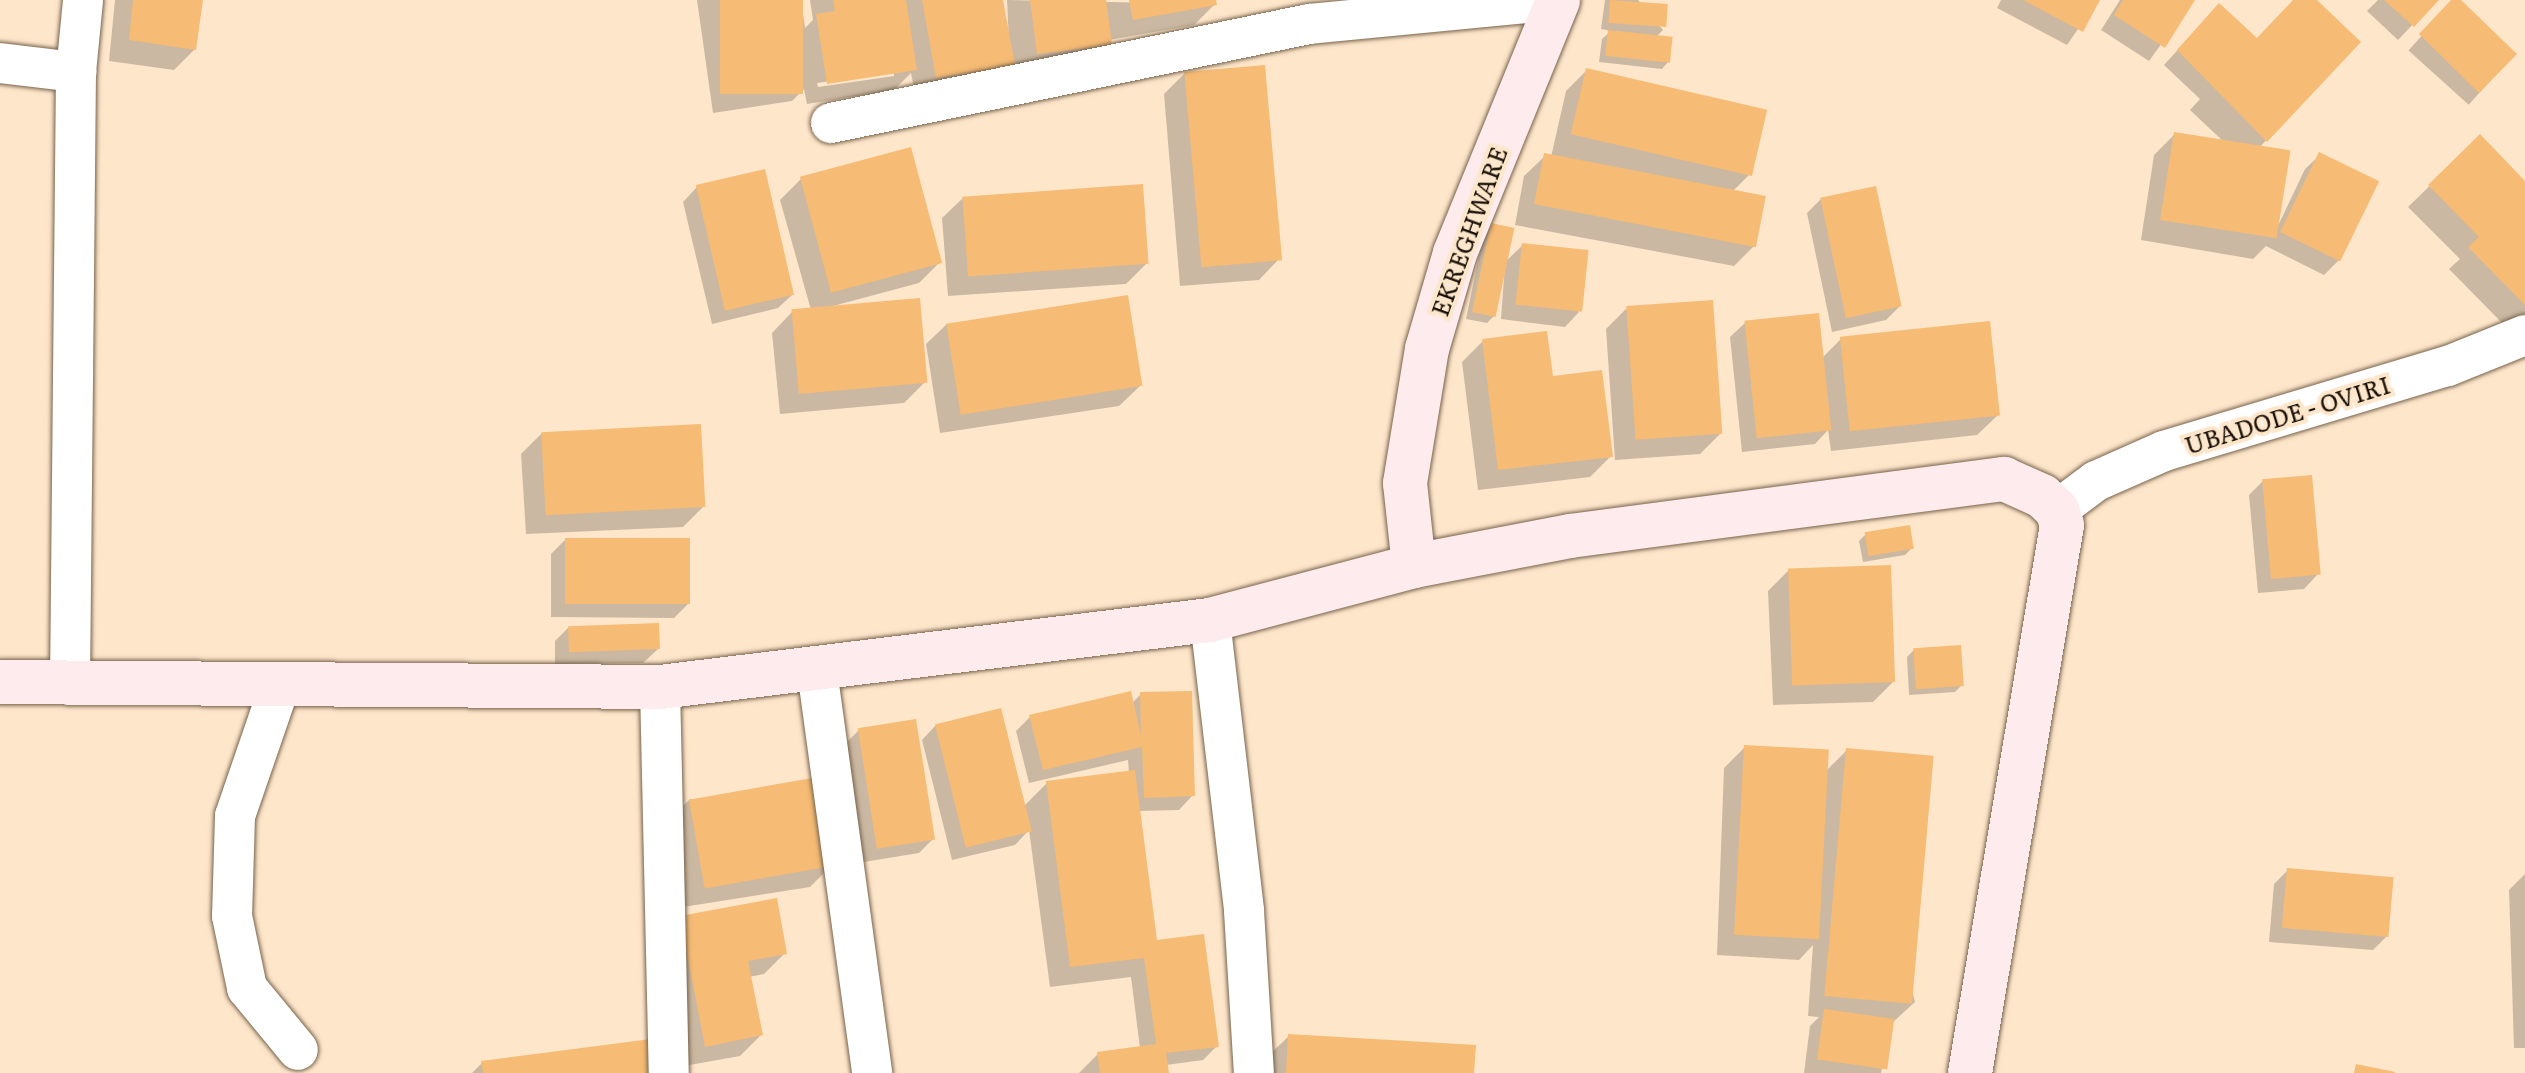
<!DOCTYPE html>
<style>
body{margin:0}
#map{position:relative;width:2525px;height:1073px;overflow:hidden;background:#fee6cb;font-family:Literata,serif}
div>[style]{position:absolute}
.shadow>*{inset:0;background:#0003;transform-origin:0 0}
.building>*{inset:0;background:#f6bb74;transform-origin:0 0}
.roads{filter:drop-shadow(0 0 2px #77634b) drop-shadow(0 0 2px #77634b)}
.street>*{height:40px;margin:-20px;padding:0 20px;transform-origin:20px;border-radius:20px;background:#fff}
.secondary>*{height:44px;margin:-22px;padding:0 22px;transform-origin:22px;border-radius:22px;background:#fdebed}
span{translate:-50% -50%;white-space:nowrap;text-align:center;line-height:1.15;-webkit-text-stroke:8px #fee6cb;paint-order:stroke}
.street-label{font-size:24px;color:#160f06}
</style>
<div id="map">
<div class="shadow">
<div style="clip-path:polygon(115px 0,201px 0,195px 49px,174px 70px,109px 61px)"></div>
<div style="clip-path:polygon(evenodd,697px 0,801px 0,805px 28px,813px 20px,810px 0,1001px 0,1009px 42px,1007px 0,1215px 4px,1194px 25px,1109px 40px,1089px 65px,1016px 74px,1015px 62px,992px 85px,916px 98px,911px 73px,894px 90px,807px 104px,804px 89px,792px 101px,713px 113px,697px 0,894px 72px,894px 76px,818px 87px,817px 83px,894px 72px)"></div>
<div style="clip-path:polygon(1605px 0,1638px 0,1663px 30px,1656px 37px,1668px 62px,1662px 69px,1599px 62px,1602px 39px,1611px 31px,1601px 29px)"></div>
<div style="clip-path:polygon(2001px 0,2098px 0,2067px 45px,1997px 8px)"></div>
<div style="clip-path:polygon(2120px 0,2193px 0,2149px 61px,2101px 30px)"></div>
<div style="clip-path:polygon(2295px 0,2314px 0,2358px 42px,2259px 148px,2276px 230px,2305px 169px,2320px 155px,2339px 260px,2324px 275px,2266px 246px,2253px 259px,2141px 240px,2154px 155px,2175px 134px,2224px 142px,2190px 110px,2200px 99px,2164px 65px,2205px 20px,2257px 40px)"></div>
<div style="clip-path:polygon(2378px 0,2436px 0,2398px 40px,2367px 11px)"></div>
<div style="left:2454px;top:0;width:81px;height:68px;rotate:42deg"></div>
<div style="clip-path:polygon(1587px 70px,1750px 174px,1733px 191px,1755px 245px,1734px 266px,1515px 225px,1524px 176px,1545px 156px,1551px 157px,1566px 91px)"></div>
<div style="clip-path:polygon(1185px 73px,1279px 259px,1259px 280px,1180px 286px,1164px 94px)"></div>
<div style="clip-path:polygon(2480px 137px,2525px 184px,2525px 324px,2514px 335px,2449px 269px,2460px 259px,2408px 207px)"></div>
<div style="clip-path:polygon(801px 179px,940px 262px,919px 283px,833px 306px,925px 382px,904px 403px,780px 414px,772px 333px,792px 312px,811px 310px,780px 200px)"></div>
<div style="clip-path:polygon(697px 187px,793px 294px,778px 308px,712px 324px,683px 202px)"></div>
<div style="clip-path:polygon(963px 198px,1147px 263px,1126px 284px,948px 296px,942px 218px)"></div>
<div style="clip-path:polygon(1821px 199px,1900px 306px,1886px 320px,1832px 332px,1807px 213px)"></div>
<div style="clip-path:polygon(1491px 225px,1505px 262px,1523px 245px,1579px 312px,1565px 327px,1501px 319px,1505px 264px,1494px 316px,1487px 323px,1466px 319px,1484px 232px)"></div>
<div style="clip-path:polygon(1626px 309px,1721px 433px,1700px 454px,1615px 460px,1606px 329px)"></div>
<div style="clip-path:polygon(1745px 323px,1822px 358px,1841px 339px,1998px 415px,1977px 435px,1831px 451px,1828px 430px,1815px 444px,1742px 452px,1730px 337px)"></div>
<div style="clip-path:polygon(947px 324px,1140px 386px,1119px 406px,940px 433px,926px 344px)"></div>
<div style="clip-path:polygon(1483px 341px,1551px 378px,1611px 456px,1590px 477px,1478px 490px,1462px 362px)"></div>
<div style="clip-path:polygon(542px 433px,704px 506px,683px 527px,526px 534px,521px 454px)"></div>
<div style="clip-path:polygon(2263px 481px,2318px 574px,2304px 589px,2258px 593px,2249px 495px)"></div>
<div style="clip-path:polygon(1866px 534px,1912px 548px,1905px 555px,1863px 562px,1859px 541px)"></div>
<div style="clip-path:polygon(565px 540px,688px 604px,674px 618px,551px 617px,551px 554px)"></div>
<div style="clip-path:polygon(1789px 570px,1894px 681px,1873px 702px,1773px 705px,1768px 591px)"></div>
<div style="clip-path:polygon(569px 627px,658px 649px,643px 663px,555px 664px,555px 641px)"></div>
<div style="clip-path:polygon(1914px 650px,1962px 685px,1955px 692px,1909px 695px,1907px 657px)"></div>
<div style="clip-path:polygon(1141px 694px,1193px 795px,1179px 810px,1138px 811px,1155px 942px,1217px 1046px,1203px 1060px,1166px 1065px,1167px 1073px,1079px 1073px,1098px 1054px,1140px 1048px,1131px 977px,1050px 987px,1029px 830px,1015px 845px,952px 860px,922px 740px,936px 725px,1024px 806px,1047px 783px,1129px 773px,1128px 760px,1029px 783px,1016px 731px,1030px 717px,1132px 703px)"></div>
<div style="clip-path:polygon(859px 730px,933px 839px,919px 853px,864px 862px,845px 744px)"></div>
<div style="clip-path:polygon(1745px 747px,1827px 770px,1847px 750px,1915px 1002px,1892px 1023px,1881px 1073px,1804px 1073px,1810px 1026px,1819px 1017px,1808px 1016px,1813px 945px,1799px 960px,1717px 955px,1724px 768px)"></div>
<div style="clip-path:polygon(690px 799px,831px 866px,810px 887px,683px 907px,669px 820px)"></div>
<div style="clip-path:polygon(2288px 870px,2388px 935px,2373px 950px,2269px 942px,2274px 884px)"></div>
<div style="clip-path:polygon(2525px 874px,2525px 1048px,2514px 1048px,2509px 890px)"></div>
<div style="clip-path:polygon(660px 939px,785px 953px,764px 974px,749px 977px,761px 1035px,740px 1056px,684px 1066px)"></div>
<div style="clip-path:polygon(1289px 1036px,1472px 1073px,1267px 1073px,1268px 1056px)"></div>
<div style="clip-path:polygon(482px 1063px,653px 1073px,472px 1073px)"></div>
</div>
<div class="building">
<div style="clip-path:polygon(133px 0,203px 0,196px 50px,129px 40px)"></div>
<div style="left:720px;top:0;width:83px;height:94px"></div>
<div style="clip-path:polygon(833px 0,906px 0,917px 70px,827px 84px,816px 14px,835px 11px)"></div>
<div style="clip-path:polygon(922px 0,1003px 0,1015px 65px,936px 78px)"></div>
<div style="clip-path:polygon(1030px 0,1106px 0,1112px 45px,1037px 54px)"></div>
<div style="clip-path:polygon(1129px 0,1216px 0,1217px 5px,1133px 20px)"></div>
<div style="left:1610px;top:0;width:58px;height:23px;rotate:4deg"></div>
<div style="clip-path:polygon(2023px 0,2100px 0,2083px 32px)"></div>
<div style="clip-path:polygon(2123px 0,2195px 0,2165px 48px,2114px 15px)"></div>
<div style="clip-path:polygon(2293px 0,2317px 0,2361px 42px,2267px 142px,2177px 50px,2219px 3px,2257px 38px)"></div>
<div style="clip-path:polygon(2384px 0,2439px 0,2414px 27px)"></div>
<div style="clip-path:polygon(2451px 0,2461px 0,2517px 54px,2479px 93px,2419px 34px)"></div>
<div style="left:1608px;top:30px;width:65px;height:26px;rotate:6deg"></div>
<div style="left:1265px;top:65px;width:196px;height:81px;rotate:85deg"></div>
<div style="left:1586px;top:68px;width:186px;height:68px;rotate:13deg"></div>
<div style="left:2174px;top:132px;width:118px;height:89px;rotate:9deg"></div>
<div style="clip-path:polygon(2480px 134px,2525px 181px,2525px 305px,2468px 247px,2479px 237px,2428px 185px)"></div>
<div style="left:911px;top:147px;width:120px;height:115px;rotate:75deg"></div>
<div style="left:2319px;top:152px;width:67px;height:89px;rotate:26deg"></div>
<div style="left:1544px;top:153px;width:226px;height:52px;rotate:11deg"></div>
<div style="left:765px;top:169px;width:129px;height:71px;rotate:77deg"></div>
<div style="left:1143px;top:184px;width:80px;height:181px;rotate:86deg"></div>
<div style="left:1876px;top:186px;width:123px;height:57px;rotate:78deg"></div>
<div style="left:1491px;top:223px;width:24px;height:91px;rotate:12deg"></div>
<div style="left:1522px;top:243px;width:67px;height:62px;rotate:6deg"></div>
<div style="left:1128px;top:295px;width:92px;height:184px;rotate:81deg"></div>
<div style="left:920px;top:298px;width:85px;height:129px;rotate:85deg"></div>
<div style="left:1713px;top:300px;width:134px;height:87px;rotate:86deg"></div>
<div style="left:1819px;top:313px;width:118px;height:75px;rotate:84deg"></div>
<div style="left:1990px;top:321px;width:95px;height:151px;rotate:84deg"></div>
<div style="clip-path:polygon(1547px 331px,1553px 376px,1602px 370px,1613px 457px,1498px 470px,1482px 339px)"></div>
<div style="left:701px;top:424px;width:83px;height:160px;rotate:87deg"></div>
<div style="left:2312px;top:475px;width:100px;height:50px;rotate:85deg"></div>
<div style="left:1910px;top:525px;width:24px;height:46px;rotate:81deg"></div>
<div style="left:565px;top:538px;width:125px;height:66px"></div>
<div style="left:1891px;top:565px;width:117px;height:103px;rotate:88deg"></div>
<div style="left:659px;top:623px;width:26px;height:91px;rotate:88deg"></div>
<div style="left:1961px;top:645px;width:41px;height:48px;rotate:86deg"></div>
<div style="clip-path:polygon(1131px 691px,1141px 735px,1140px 692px,1192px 691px,1195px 796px,1144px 798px,1142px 747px,1043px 770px,1029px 715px)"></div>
<div style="left:1001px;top:708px;width:127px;height:68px;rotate:76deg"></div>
<div style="left:916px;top:719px;width:122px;height:59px;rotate:81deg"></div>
<div style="left:1744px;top:745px;width:85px;height:190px;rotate:3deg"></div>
<div style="left:1846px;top:748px;width:88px;height:249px;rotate:5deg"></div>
<div style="clip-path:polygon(1135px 770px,1157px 940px,1204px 934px,1219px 1047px,1166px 1053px,1169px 1073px,1100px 1073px,1097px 1052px,1156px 1044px,1144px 958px,1070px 967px,1046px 781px)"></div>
<div style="left:818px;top:777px;width:90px;height:131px;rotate:80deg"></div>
<div style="left:2287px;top:868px;width:107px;height:60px;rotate:5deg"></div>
<div style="clip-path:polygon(777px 898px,787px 954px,748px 961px,763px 1035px,705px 1047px,680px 916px)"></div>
<div style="left:1824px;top:1009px;width:71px;height:51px;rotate:8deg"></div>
<div style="clip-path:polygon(1288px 1034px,1476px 1045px,1474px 1073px,1286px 1073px)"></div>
<div style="clip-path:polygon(651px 1039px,655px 1073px,483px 1073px,481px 1061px)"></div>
<div style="clip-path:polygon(2356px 1064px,2395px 1072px,2395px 1073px,2354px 1073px)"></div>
</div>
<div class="roads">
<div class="street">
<div style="left:0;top:63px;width:77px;rotate:6.8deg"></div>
<div style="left:831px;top:123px;width:488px;rotate:-11.7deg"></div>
<div style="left:1309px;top:24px;width:250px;rotate:-5.5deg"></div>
<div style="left:2057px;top:510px;width:49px;rotate:-36.6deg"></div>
<div style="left:2096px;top:481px;width:74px;rotate:-23.8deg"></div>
<div style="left:2164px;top:451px;width:296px;rotate:-16.7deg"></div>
<div style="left:2448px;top:366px;width:83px;rotate:-21.9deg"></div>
<div style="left:1210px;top:620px;width:293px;rotate:83.3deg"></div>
<div style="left:1244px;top:911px;width:162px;rotate:86.5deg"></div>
<div style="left:817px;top:670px;width:407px;rotate:82.2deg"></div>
<div style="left:70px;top:685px;width:613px;rotate:-89.44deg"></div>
<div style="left:76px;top:72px;width:72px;rotate:-84.4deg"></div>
<div style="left:660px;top:687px;width:386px;rotate:88.7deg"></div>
<div style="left:279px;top:688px;width:135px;rotate:109deg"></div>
<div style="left:235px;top:816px;width:100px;rotate:91.7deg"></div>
<div style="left:232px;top:916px;width:74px;rotate:78.2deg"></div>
<div style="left:247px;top:988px;width:80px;rotate:50.6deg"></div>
</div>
<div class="secondary">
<div style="left:1414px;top:566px;width:83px;rotate:-96.2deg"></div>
<div style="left:1405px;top:483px;width:136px;rotate:-80.7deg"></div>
<div style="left:1427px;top:349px;width:100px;rotate:-73.7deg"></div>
<div style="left:1455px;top:253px;width:273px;rotate:-67.8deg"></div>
<div style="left:0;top:682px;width:660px;rotate:0.43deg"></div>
<div style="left:660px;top:687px;width:554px;rotate:-6.95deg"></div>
<div style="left:1210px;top:620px;width:211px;rotate:-14.8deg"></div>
<div style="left:1414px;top:566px;width:159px;rotate:-10.9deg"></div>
<div style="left:1570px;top:536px;width:438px;rotate:-7.5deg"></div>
<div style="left:2004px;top:479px;width:42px;rotate:24.1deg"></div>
<div style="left:2042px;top:496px;width:21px;rotate:43deg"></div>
<div style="left:2057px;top:510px;width:16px;rotate:72deg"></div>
<div style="left:2062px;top:525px;width:556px;rotate:99.53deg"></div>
</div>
</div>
<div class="street-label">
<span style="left:1468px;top:231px;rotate:-70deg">EKREGHWARE</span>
<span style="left:2287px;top:414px;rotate:-17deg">UBADODE - OVIRI</span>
</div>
</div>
